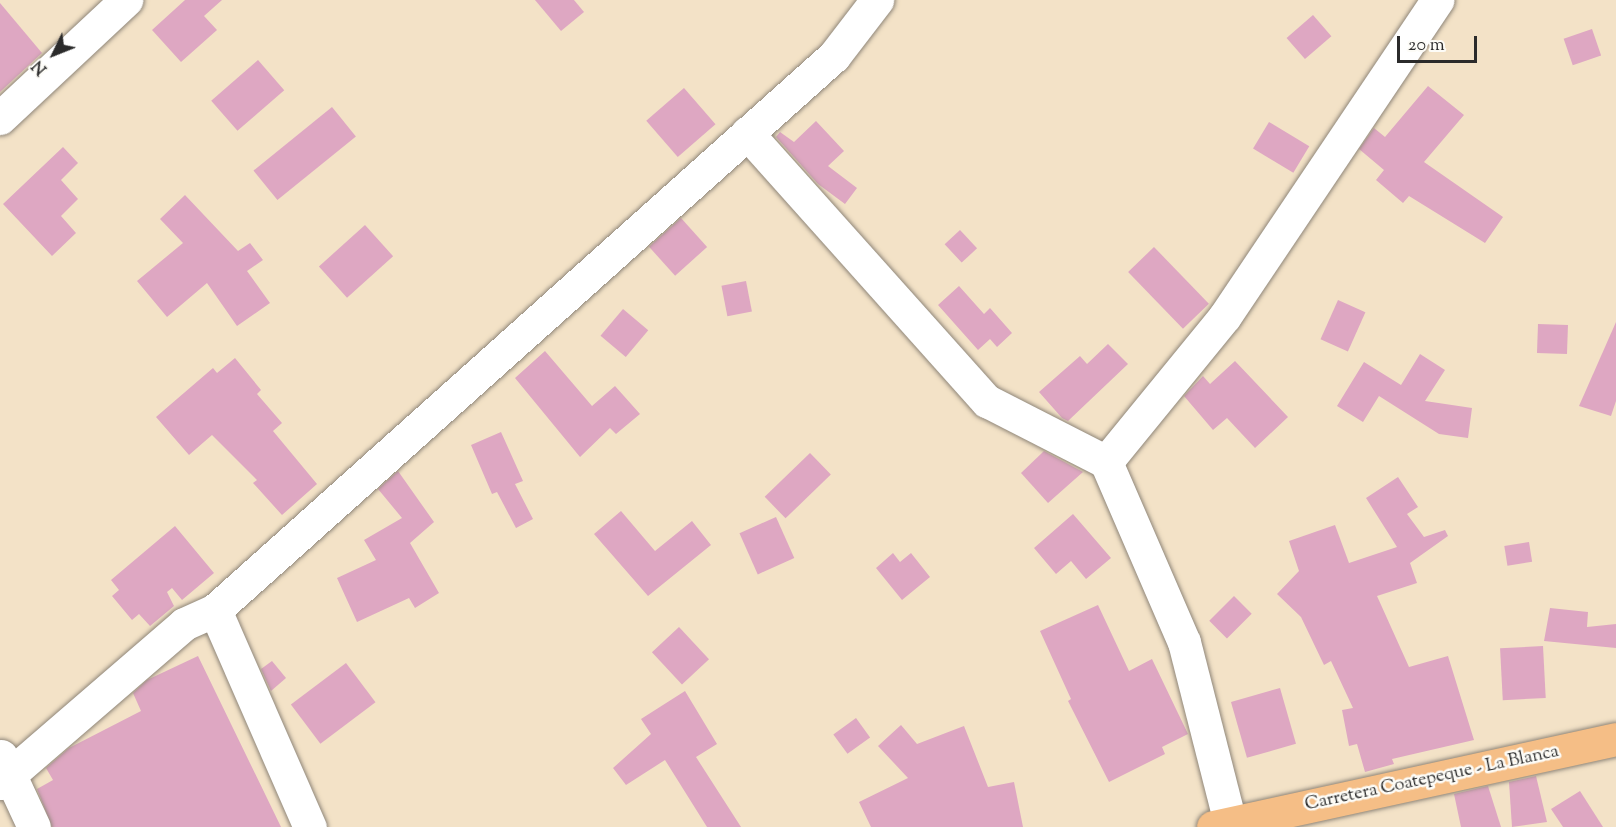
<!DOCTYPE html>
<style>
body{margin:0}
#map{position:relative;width:1616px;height:827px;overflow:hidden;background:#f3e2c7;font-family:"Sorts Mill Goudy",serif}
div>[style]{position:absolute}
.building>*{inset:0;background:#dea7c2;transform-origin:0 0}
.roads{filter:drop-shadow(0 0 2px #8f8679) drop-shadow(0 0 2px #8f8679)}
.minor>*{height:33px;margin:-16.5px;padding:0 16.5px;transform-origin:16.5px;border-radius:16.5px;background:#fff}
.major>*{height:33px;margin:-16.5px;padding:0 16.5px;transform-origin:16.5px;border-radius:16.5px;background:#f5be86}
span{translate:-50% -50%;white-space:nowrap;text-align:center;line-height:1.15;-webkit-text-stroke:5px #fdfcf7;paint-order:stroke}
.street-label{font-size:18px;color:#2b2b2b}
.north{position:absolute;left:24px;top:24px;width:60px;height:60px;-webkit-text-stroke:4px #fdfcf7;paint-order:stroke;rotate:227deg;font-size:16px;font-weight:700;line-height:24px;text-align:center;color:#2b2b2b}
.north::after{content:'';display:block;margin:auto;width:21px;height:27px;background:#2b2b2b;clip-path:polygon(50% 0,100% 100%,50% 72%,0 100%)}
.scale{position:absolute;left:1397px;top:36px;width:80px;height:27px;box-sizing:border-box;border:3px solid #2b2b2b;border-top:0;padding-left:8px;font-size:18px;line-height:21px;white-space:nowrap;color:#2b2b2b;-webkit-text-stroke:4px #fdfcf7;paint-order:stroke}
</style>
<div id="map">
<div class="building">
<div style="clip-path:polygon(185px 0,222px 0,204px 16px,217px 30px,181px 62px,152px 30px)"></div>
<div style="clip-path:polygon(535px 0,574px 0,584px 12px,561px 31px)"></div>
<div style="clip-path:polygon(0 3px,42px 53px,0 92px)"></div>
<div style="left:1313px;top:15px;width:28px;height:35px;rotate:49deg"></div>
<div style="left:1592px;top:29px;width:28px;height:30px;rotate:71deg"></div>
<div style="left:258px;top:60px;width:40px;height:62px;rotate:49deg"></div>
<div style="clip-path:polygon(1428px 86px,1464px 115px,1424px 162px,1503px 217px,1485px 243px,1409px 196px,1403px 203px,1376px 180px,1384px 170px,1359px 149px,1374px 128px,1385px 137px)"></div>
<div style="left:684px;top:88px;width:48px;height:50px;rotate:49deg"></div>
<div style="left:332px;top:107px;width:38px;height:101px;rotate:51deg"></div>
<div style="clip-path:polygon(816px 121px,844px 151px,828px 166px,857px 188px,845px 204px,818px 184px,776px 137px,780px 132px,794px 142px)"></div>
<div style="left:1269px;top:122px;width:47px;height:31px;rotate:31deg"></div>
<div style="clip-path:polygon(63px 147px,78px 163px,61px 180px,78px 199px,61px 216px,76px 233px,52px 256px,3px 204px)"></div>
<div style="clip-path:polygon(185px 195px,238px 251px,250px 243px,263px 260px,247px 271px,270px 303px,237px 326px,207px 283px,167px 317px,137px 281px,183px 243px,160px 219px)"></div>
<div style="left:681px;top:218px;width:39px;height:43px;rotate:48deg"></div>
<div style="left:365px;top:225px;width:42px;height:62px;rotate:48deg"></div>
<div style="left:960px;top:230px;width:25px;height:21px;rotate:47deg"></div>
<div style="left:1154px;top:247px;width:79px;height:36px;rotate:46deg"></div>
<div style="left:746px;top:281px;width:31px;height:25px;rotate:79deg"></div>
<div style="clip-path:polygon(959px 286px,984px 314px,990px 308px,1012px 333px,997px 347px,990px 339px,978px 350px,938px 305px)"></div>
<div style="left:1338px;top:300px;width:30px;height:43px;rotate:24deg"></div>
<div style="left:623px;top:309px;width:33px;height:35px;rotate:40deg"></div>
<div style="clip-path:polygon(1616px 322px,1616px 401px,1611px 416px,1579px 406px)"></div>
<div style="left:1538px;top:324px;width:30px;height:29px;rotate:2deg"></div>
<div style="clip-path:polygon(1108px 344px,1128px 364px,1068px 421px,1062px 418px,1039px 392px,1080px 356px,1087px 364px)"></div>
<div style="clip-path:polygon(545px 351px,592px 406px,615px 386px,640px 414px,616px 434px,610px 428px,580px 457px,515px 378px)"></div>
<div style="clip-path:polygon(1420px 354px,1445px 370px,1425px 401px,1472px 408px,1468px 438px,1439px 434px,1379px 396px,1363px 422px,1337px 406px,1364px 362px,1401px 385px)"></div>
<div style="clip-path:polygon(235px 358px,261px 390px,257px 394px,282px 423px,273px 431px,317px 484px,282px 515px,253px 483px,257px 480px,212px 435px,189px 455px,156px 417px,213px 368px,217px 373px)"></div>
<div style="clip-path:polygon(1235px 361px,1288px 417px,1255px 448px,1227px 418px,1213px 430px,1184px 396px,1203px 376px,1210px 384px)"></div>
<div style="clip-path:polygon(501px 432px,523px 481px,515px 484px,533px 519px,516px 528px,497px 492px,492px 494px,471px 445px)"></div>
<div style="clip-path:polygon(1044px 451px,1083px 472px,1048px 503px,1021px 473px)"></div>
<div style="left:810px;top:453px;width:30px;height:63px;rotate:46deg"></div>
<div style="clip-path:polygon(398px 471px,434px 522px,410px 543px,439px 593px,415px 608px,409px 598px,357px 622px,337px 578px,376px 560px,364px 540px,402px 518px,378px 489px)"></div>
<div style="clip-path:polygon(1398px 477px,1418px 507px,1407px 514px,1424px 537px,1445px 530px,1448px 536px,1410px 563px,1417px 583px,1377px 596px,1409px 667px,1448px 656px,1474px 740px,1392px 759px,1394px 764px,1365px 772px,1357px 744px,1349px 746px,1342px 710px,1353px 708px,1331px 661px,1324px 665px,1301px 617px,1277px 594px,1299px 571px,1289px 541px,1335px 525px,1349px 563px,1397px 547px,1366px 498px)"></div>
<div style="clip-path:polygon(621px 511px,655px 551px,692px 521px,711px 545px,648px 596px,594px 534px)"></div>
<div style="clip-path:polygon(1073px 514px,1111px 558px,1086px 579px,1071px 561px,1056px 574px,1034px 548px)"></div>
<div style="left:776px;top:517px;width:45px;height:40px;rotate:66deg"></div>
<div style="clip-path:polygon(175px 526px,214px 573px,182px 600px,172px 588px,167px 592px,174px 606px,150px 626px,139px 614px,132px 620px,112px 596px,119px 590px,111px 580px)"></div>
<div style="left:1529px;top:542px;width:20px;height:25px;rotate:81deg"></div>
<div style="clip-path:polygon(893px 553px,900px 562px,911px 553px,930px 577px,902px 600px,876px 568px)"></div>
<div style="left:1234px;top:596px;width:25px;height:35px;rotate:45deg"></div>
<div style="clip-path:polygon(1098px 605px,1129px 671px,1152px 659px,1188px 734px,1162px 747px,1165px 754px,1109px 782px,1068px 701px,1071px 699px,1040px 631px)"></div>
<div style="clip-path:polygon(1550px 608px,1588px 612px,1587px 627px,1616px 624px,1616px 648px,1544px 641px)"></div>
<div style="left:679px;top:627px;width:44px;height:37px;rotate:47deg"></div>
<div style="left:1543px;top:646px;width:52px;height:43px;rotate:87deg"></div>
<div style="clip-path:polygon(198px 656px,281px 827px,52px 827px,37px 789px,53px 780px,46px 768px,69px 748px,141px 711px,133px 693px,147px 680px)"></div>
<div style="clip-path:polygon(272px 661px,286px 678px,271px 691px,261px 669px)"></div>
<div style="left:346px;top:663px;width:49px;height:69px;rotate:53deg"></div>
<div style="left:1280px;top:688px;width:58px;height:51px;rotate:74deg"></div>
<div style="clip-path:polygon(685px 691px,717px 744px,696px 757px,741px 827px,707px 827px,665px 760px,626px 785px,613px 768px,651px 734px,641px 719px)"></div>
<div style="left:856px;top:718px;width:24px;height:28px;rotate:54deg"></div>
<div style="clip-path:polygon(901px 725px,917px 744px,964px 726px,988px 787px,1014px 782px,1023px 827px,871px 827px,859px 802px,908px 778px,878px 746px)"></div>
<div style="clip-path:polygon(1536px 776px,1547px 822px,1512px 827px,1509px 782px)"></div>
<div style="clip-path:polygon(1488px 786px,1501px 827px,1461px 827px,1454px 794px)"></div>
<div style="clip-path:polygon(1580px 791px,1603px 827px,1563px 827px,1551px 809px)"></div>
</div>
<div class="roads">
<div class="minor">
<div style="left:0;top:118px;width:173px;rotate:-43.1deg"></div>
<div style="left:747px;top:133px;width:360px;rotate:48.2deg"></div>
<div style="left:987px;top:401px;width:134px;rotate:27.1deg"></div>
<div style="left:1106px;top:462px;width:196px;rotate:66.6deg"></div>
<div style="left:1184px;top:642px;width:191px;rotate:75.7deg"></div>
<div style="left:1106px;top:462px;width:188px;rotate:-50.8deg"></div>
<div style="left:1225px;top:316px;width:381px;rotate:-56.1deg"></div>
<div style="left:215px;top:610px;width:237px;rotate:66.4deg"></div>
<div style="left:1px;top:756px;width:78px;rotate:65.1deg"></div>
<div style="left:0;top:783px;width:243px;rotate:-40.8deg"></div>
<div style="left:184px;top:624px;width:34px;rotate:-24deg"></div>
<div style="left:215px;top:610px;width:831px;rotate:-41.83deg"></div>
<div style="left:834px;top:56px;width:71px;rotate:-52.5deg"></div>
</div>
<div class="major">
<div style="left:1213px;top:827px;width:412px;rotate:-12.3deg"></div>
</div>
</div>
<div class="street-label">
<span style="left:1432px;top:779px;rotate:-12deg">Carretera Coatepeque - La Blanca</span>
</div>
<div class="north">N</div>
<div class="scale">20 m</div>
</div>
